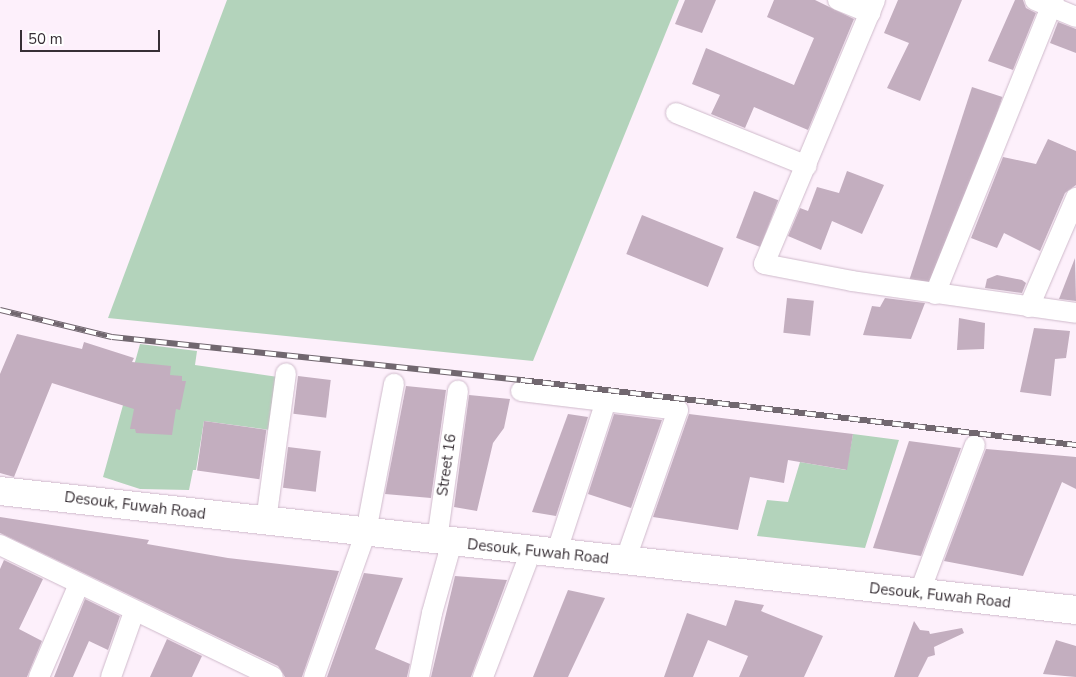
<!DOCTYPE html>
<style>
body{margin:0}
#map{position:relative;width:1076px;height:677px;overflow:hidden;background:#fdf0fb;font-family:"Nunito Sans",sans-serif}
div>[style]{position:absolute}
.green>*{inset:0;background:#b3d3bb}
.building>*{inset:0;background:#c3aebf;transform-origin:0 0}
.roads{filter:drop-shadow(0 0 1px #cfbacb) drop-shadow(0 0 1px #cfbacb)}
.minor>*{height:20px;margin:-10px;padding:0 10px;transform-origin:10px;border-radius:10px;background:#fff}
.primary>*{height:28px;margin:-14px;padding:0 14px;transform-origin:14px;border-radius:14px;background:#fff}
.rail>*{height:5.5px;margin-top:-2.75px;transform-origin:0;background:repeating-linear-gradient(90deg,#fff 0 11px,#71676f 0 22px);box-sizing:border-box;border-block:1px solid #71676f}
span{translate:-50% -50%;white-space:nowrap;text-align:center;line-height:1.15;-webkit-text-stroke:5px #fff;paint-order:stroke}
.street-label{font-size:15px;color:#372f35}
.scale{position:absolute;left:20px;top:30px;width:140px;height:22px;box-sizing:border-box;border:2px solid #372f35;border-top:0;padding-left:6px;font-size:15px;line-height:18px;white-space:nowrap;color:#372f35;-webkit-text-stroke:4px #fff;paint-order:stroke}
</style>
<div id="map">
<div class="green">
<div style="clip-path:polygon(227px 0,679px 0,533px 361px,108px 318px)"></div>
<div style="clip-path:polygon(140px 344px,197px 351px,195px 365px,278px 377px,270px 430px,204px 421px,196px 470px,193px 470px,189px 490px,140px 489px,103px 477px)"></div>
<div style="clip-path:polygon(853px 434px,899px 440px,865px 548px,757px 536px,767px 500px,788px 502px,800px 462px,846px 470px)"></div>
</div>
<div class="building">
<div style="clip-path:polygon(685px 0,716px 0,702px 33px,675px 24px)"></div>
<div style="clip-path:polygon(774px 0,815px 0,854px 19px,808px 130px,754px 107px,745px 128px,711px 114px,720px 95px,692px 84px,706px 48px,794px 85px,814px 38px,767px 17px)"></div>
<div style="clip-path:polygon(898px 0,962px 0,920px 101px,887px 88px,909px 43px,884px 33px)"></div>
<div style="clip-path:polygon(1015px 0,1023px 0,1026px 8px,1036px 13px,1013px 70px,988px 61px)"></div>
<div style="clip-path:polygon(1058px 22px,1076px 29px,1076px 53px,1050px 43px)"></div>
<div style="left:972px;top:87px;width:32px;height:204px;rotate:18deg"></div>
<div style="clip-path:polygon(1048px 139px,1076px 151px,1076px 185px,1065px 193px,1040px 251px,1004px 233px,997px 248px,971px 238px,1003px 157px,1036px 164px)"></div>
<div style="clip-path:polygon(847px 171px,884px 185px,862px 234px,832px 221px,821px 250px,788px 236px,800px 208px,808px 211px,817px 187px,839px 193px)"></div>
<div style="left:754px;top:191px;width:26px;height:50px;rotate:21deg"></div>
<div style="left:642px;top:215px;width:88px;height:42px;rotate:22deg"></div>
<div style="clip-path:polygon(1075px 258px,1076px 301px,1059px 299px)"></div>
<div style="clip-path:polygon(997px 275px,1022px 280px,1026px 283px,1022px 293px,985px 288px,987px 279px)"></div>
<div style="left:787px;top:298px;width:27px;height:35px;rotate:6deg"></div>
<div style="clip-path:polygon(885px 298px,925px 303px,911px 339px,863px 335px,872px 306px,880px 307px)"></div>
<div style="clip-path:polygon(959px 318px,985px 323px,984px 349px,957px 350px)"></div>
<div style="clip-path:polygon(1034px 328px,1070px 331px,1066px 358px,1055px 359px,1051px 396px,1020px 392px)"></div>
<div style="clip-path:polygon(17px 334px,82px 349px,84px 342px,134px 358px,132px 362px,171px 366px,170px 375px,182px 376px,182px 381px,186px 381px,180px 410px,176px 409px,172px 435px,136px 433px,135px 429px,130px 429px,134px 409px,52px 383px,14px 477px,0 473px,0 374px)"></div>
<div style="left:298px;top:376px;width:33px;height:38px;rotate:7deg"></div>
<div style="clip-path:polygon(406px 386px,446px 390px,431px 498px,385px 494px)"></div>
<div style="clip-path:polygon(469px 395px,510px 399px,504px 428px,493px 443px,477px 511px,454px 507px)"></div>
<div style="clip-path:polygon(568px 414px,588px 417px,556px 516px,532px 512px)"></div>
<div style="clip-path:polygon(614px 414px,662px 420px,631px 508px,588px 494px)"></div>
<div style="clip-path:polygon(689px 414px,853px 434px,847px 470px,788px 460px,784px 483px,750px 477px,738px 530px,653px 517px)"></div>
<div style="left:204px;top:421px;width:63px;height:50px;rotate:8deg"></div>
<div style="clip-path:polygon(909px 441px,961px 448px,921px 556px,873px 548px)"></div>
<div style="left:288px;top:447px;width:33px;height:41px;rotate:7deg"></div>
<div style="clip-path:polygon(986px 449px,1076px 457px,1076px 489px,1062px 482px,1023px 576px,944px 561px)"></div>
<div style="clip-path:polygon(0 517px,149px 540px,147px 544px,228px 558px,339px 571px,302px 677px,285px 677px,278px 666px,0 533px)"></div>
<div style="clip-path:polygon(4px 560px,43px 579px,19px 629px,42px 641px,27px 677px,0 677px,0 569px)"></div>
<div style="clip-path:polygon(364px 573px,403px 578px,375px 649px,410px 664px,407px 677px,327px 677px)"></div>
<div style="clip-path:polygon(455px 576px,507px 580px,471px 677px,431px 677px)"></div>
<div style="clip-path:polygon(568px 590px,605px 598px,568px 677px,533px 677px)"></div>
<div style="clip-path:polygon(85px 599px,120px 616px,108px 650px,89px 641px,73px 677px,54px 677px)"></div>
<div style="clip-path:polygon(735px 600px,764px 605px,761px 611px,823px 636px,804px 677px,739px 677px,748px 656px,708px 640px,693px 677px,664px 677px,687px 613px,726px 626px)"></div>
<div style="clip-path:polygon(914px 621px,920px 630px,929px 631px,930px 634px,962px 628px,964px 633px,934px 647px,935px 655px,928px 657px,918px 677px,894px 677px)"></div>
<div style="clip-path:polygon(167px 639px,202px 656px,192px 677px,150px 677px)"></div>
<div style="clip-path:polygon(1056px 640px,1076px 646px,1076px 677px,1043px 674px)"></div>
</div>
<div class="roads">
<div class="minor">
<div style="left:838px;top:0;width:35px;rotate:22deg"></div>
<div style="left:875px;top:0;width:286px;rotate:112.8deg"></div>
<div style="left:764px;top:264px;width:90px;rotate:10.9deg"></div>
<div style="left:852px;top:281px;width:226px;rotate:8.1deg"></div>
<div style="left:1035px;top:0;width:44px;rotate:22.5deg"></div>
<div style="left:676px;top:113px;width:141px;rotate:22deg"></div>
<div style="left:935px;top:294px;width:317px;rotate:-68deg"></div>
<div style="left:1029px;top:307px;width:119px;rotate:-66.7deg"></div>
<div style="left:521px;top:391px;width:158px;rotate:6.9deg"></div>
<div style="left:678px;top:410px;width:160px;rotate:109.3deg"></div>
<div style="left:266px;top:521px;width:149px;rotate:-82.3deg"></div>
<div style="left:437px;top:540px;width:151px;rotate:-82deg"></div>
<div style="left:0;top:545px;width:303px;rotate:25.8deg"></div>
<div style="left:556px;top:554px;width:161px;rotate:-71.9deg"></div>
<div style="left:919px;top:594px;width:159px;rotate:-69.4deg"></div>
<div style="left:39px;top:677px;width:101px;rotate:-66.7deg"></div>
<div style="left:111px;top:677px;width:69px;rotate:-70.5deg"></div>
<div style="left:314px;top:677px;width:154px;rotate:-70.3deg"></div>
<div style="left:366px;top:532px;width:151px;rotate:-79.3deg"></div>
<div style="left:419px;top:677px;width:65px;rotate:-78.5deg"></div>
<div style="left:432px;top:613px;width:74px;rotate:-74.3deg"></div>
<div style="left:483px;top:677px;width:135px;rotate:-69.1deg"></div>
</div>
<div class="primary">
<div style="left:0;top:491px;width:1083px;rotate:6.31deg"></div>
</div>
</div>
<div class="rail">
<div style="left:0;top:310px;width:115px;rotate:13.6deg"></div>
<div style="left:112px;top:337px;width:411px;rotate:6deg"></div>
<div style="left:521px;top:380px;width:559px;rotate:6.68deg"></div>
</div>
<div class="street-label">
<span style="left:447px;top:465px;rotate:-82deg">Street 16</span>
<span style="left:135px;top:506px;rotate:7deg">Desouk, Fuwah Road</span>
<span style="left:538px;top:552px;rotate:6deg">Desouk, Fuwah Road</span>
<span style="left:940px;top:596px;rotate:6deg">Desouk, Fuwah Road</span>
</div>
<div class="scale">50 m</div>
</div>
